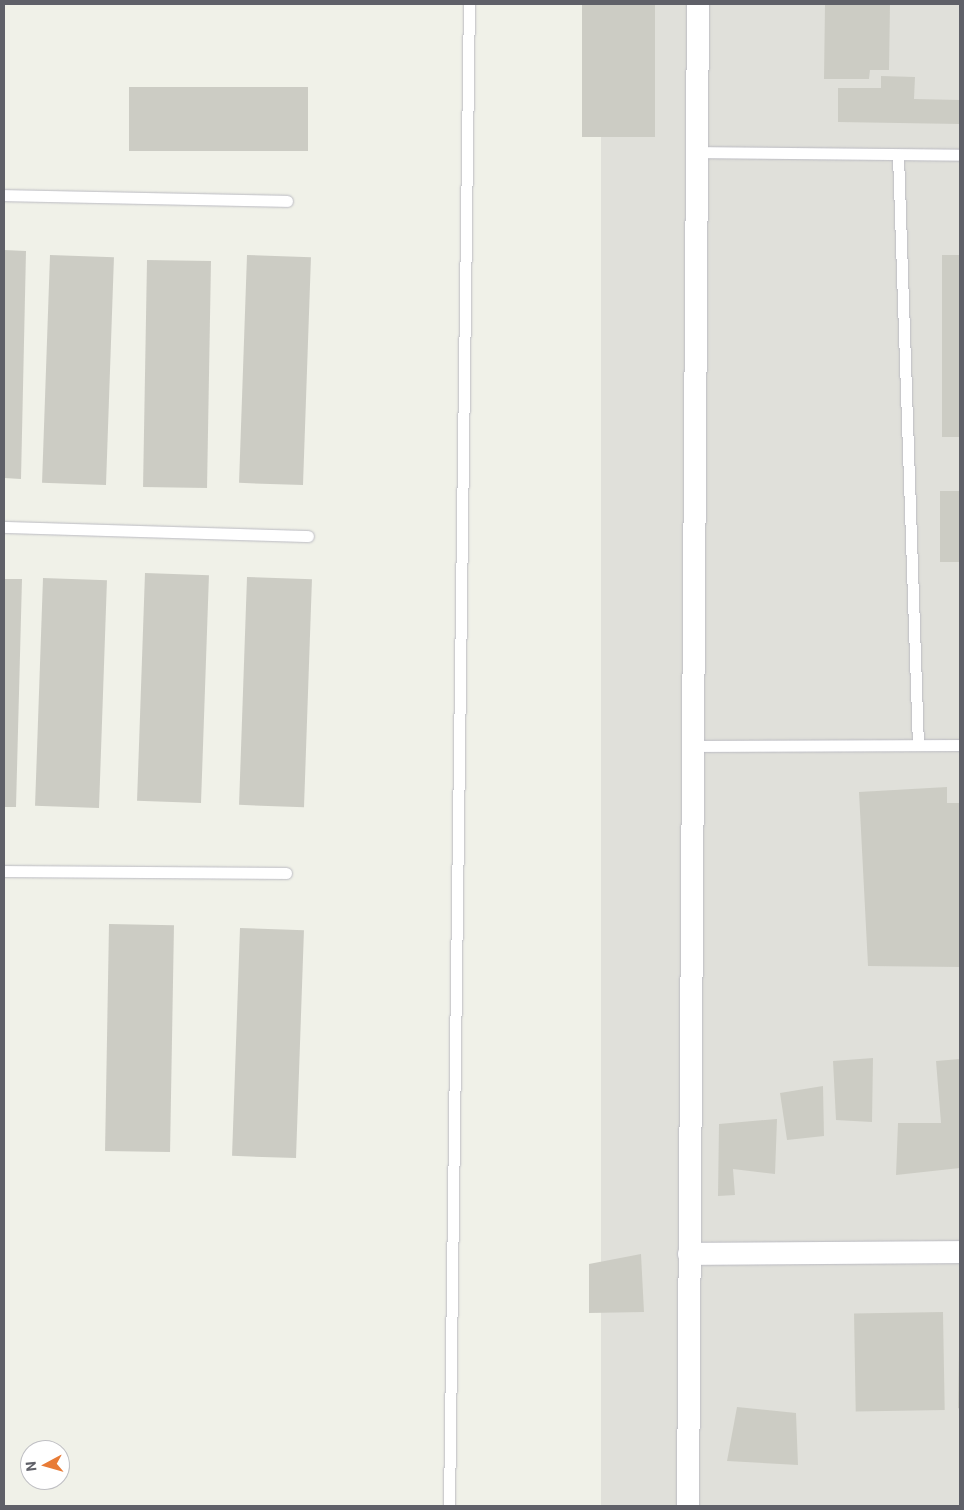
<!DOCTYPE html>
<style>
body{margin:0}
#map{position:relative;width:964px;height:1510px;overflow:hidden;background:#f0f1e8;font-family:Roboto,sans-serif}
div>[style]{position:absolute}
.industrial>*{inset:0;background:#e0e0da;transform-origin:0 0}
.building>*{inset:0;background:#ccccc4;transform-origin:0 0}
.roads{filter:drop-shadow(0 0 1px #babac1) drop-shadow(0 0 1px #babac1)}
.service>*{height:11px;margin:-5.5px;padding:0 5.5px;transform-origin:5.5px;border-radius:5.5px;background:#fff}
.minor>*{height:22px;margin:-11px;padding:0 11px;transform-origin:11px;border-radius:11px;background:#fff}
span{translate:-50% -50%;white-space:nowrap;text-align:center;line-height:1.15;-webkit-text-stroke:4.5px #fff;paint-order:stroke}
.frame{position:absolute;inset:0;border:5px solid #5f6068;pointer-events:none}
.north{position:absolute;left:20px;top:1440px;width:50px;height:50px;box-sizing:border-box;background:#fff;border:1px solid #bfbfc3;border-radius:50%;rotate:264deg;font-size:14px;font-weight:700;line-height:20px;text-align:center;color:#5f6068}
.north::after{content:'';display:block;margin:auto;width:18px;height:22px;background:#e87b36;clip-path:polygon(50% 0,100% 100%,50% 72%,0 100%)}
</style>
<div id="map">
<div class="industrial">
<div style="left:601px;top:4px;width:359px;height:1502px"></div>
</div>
<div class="building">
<div style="left:582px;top:4px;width:73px;height:133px"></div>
<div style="clip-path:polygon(825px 4px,890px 4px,889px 70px,870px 70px,869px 79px,824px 79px)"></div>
<div style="clip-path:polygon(881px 76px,915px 77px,914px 99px,960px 100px,960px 124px,838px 122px,838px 88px,881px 88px)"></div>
<div style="left:129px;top:87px;width:179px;height:64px"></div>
<div style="clip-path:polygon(4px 250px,26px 251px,21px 479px,4px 478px)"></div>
<div style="left:50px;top:255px;width:64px;height:228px;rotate:2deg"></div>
<div style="left:247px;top:255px;width:64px;height:228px;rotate:2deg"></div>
<div style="left:942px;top:255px;width:18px;height:182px"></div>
<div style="left:147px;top:260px;width:64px;height:227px;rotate:1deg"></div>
<div style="left:940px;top:491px;width:20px;height:71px"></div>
<div style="left:145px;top:573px;width:64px;height:228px;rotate:2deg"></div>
<div style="left:247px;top:577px;width:65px;height:228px;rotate:2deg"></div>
<div style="left:43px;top:578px;width:64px;height:228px;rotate:2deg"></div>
<div style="clip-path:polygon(4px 579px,22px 579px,16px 807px,4px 807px)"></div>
<div style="clip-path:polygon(947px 787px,947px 803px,960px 803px,960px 967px,868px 966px,859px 792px)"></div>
<div style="left:109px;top:924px;width:65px;height:227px;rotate:1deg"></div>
<div style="left:240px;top:928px;width:64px;height:228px;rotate:2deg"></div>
<div style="clip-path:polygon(873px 1058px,872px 1122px,836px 1120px,833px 1061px)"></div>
<div style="clip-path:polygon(960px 1059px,960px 1168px,896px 1175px,898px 1123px,941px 1123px,936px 1061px)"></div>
<div style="clip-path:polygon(823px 1086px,824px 1136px,787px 1140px,780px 1093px)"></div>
<div style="clip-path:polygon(777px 1119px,775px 1174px,733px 1169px,735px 1195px,718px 1196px,719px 1124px)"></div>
<div style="clip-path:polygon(641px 1254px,644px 1312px,589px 1313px,589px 1264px)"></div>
<div style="left:943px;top:1312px;width:98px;height:89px;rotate:89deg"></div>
<div style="clip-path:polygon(959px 1348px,960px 1348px,960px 1409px,958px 1408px)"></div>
<div style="clip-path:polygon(737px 1407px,796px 1413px,798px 1465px,727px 1461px)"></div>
</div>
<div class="roads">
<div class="service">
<div style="left:695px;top:152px;width:265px;rotate:0.6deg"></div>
<div style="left:898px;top:155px;width:590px;rotate:88.06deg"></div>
<div style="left:4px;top:195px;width:283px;rotate:1.2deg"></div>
<div style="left:4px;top:527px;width:304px;rotate:1.7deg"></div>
<div style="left:692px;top:746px;width:268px;rotate:-0.2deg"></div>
<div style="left:4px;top:871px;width:282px;rotate:0.4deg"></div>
<div style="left:449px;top:1506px;width:1502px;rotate:-89.24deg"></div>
</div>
<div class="minor">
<div style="left:689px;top:1254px;width:271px;rotate:-0.4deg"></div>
<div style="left:688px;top:1506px;width:1502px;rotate:-89.62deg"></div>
</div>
</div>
<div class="frame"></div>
<div class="north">N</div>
</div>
